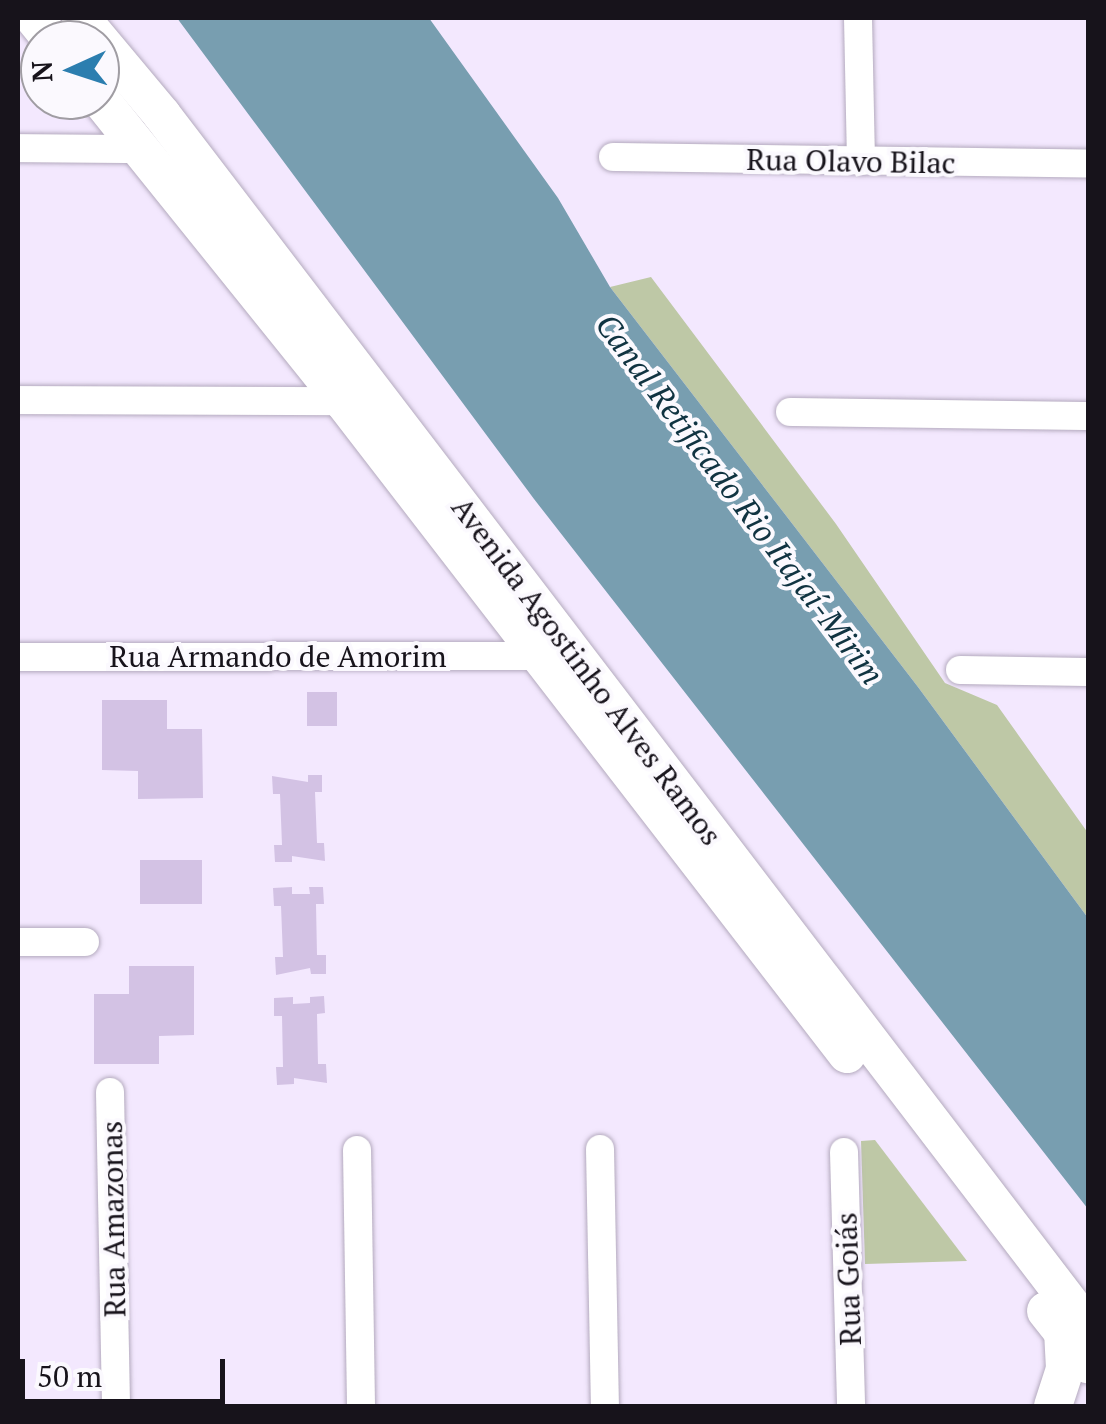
<!DOCTYPE html>
<meta charset="utf-8">
<style>
body{margin:0}
#map{position:relative;width:1106px;height:1424px;overflow:hidden;background:#f3e8fe;font-family:"PT Serif",serif}
div>[style]{position:absolute}
.green>*{inset:0;background:#bec8a6}
.water>*{inset:0;background:#789eb0}
.building>*{inset:0;background:#d3c2e4;transform-origin:0 0}
.roads{filter:drop-shadow(0 0 2px #b4aabe) drop-shadow(0 0 2px #b4aabe)}
.street>*{height:28px;margin:-14px;padding:0 14px;transform-origin:14px;border-radius:14px;background:#fff}
.secondary>*{height:38px;margin:-19px;padding:0 19px;transform-origin:19px;border-radius:19px;background:#fff}
span{translate:-50% -50%;white-space:nowrap;text-align:center;line-height:1.15;-webkit-text-stroke:8px #fbf9fe;paint-order:stroke}
.street-label{font-size:30px;color:#17131b}
.water-label{font-size:32px;color:#103341;font-style:italic}
.frame{position:absolute;inset:0;border:20px solid #17131b;pointer-events:none}
.north{position:absolute;left:20px;top:20px;width:100px;height:100px;box-sizing:border-box;background:#fbf9fe;border:2px solid #a09da3;border-radius:50%;rotate:267deg;font-size:28px;font-weight:700;line-height:40px;text-align:center;color:#17131b}
.north::after{content:'';display:block;margin:auto;width:35px;height:45px;background:#2c7eaf;clip-path:polygon(50% 0,100% 100%,50% 72%,0 100%)}
.scale{position:absolute;left:20px;top:1359px;width:205px;height:45px;box-sizing:border-box;border:5px solid #17131b;border-top:0;padding-left:12px;font-size:30px;line-height:35px;white-space:nowrap;color:#17131b;-webkit-text-stroke:8px #fbf9fe;paint-order:stroke}
</style>
<div id="map">
<div class="green">
<div style="clip-path:polygon(651px 277px,836px 524px,945px 683px,997px 705px,1088px 833px,1088px 918px,918px 687px,610px 287px)"></div>
<div style="clip-path:polygon(875px 1140px,967px 1261px,865px 1264px,861px 1141px)"></div>
</div>
<div class="water">
<div style="clip-path:polygon(177px 18px,429px 18px,558px 198px,610px 287px,918px 687px,1088px 918px,1088px 1209px,534px 499px)"></div>
</div>
<div class="building">
<div style="left:307px;top:692px;width:30px;height:34px"></div>
<div style="clip-path:polygon(102px 700px,167px 700px,167px 729px,202px 729px,203px 798px,138px 799px,138px 771px,102px 770px)"></div>
<div style="clip-path:polygon(308px 775px,322px 775px,322px 792px,315px 792px,317px 843px,324px 843px,325px 861px,292px 856px,292px 862px,275px 862px,274px 845px,282px 845px,280px 794px,273px 794px,272px 776px,308px 782px)"></div>
<div style="left:140px;top:860px;width:62px;height:44px"></div>
<div style="clip-path:polygon(292px 887px,292px 894px,310px 894px,309px 887px,323px 887px,324px 904px,316px 904px,317px 955px,326px 955px,326px 974px,311px 974px,310px 968px,276px 975px,275px 957px,283px 957px,281px 906px,274px 906px,273px 888px)"></div>
<div style="clip-path:polygon(129px 966px,194px 966px,194px 1035px,159px 1036px,159px 1064px,94px 1064px,94px 994px,129px 994px)"></div>
<div style="clip-path:polygon(324px 996px,325px 1013px,317px 1014px,318px 1064px,326px 1064px,327px 1083px,294px 1078px,294px 1084px,277px 1085px,276px 1067px,283px 1067px,282px 1016px,274px 1016px,274px 998px,293px 997px,293px 1004px,310px 1003px,310px 997px)"></div>
</div>
<div class="roads">
<div class="street">
<div style="left:858px;top:18px;width:143px;rotate:88.8deg"></div>
<div style="left:18px;top:148px;width:122px;rotate:0.5deg"></div>
<div style="left:613px;top:157px;width:475px;rotate:0.8deg"></div>
<div style="left:18px;top:400px;width:325px;rotate:0.2deg"></div>
<div style="left:790px;top:412px;width:298px;rotate:0.8deg"></div>
<div style="left:18px;top:657px;width:521px;rotate:-0.11deg"></div>
<div style="left:960px;top:670px;width:128px;rotate:0.9deg"></div>
<div style="left:18px;top:942px;width:67px"></div>
<div style="left:110px;top:1092px;width:314px;rotate:88.9deg"></div>
<div style="left:600px;top:1149px;width:257px;rotate:88.9deg"></div>
<div style="left:357px;top:1150px;width:256px;rotate:89.1deg"></div>
<div style="left:844px;top:1152px;width:254px;rotate:88.4deg"></div>
</div>
<div class="secondary">
<div style="left:34px;top:18px;width:28px;rotate:51deg"></div>
<div style="left:81px;top:18px;width:126px;rotate:50.1deg"></div>
<div style="left:162px;top:115px;width:1525px;rotate:52.62deg"></div>
<div style="left:100px;top:99px;width:388px;rotate:51.2deg"></div>
<div style="left:343px;top:401px;width:825px;rotate:52.34deg"></div>
<div style="left:1046px;top:1311px;width:68px;rotate:51.6deg"></div>
<div style="left:1053px;top:1406px;width:39px;rotate:-72deg"></div>
<div style="left:1065px;top:1369px;width:37px;rotate:-93deg"></div>
</div>
</div>
<div class="street-label">
<span style="left:851px;top:161px;rotate:1deg">Rua Olavo Bilac</span>
<span style="left:278px;top:656px">Rua Armando de Amorim</span>
<span style="left:587px;top:671px;rotate:53deg">Avenida Agostinho Alves Ramos</span>
<span style="left:113px;top:1219px;rotate:-91deg">Rua Amazonas</span>
<span style="left:848px;top:1279px;rotate:-92deg">Rua Goiás</span>
</div>
<div class="water-label">
<span style="left:740px;top:499px;rotate:53deg">Canal Retificado Rio Itajaí-Mirim</span>
</div>
<div class="frame"></div>
<div class="north">N</div>
<div class="scale">50 m</div>
</div>
